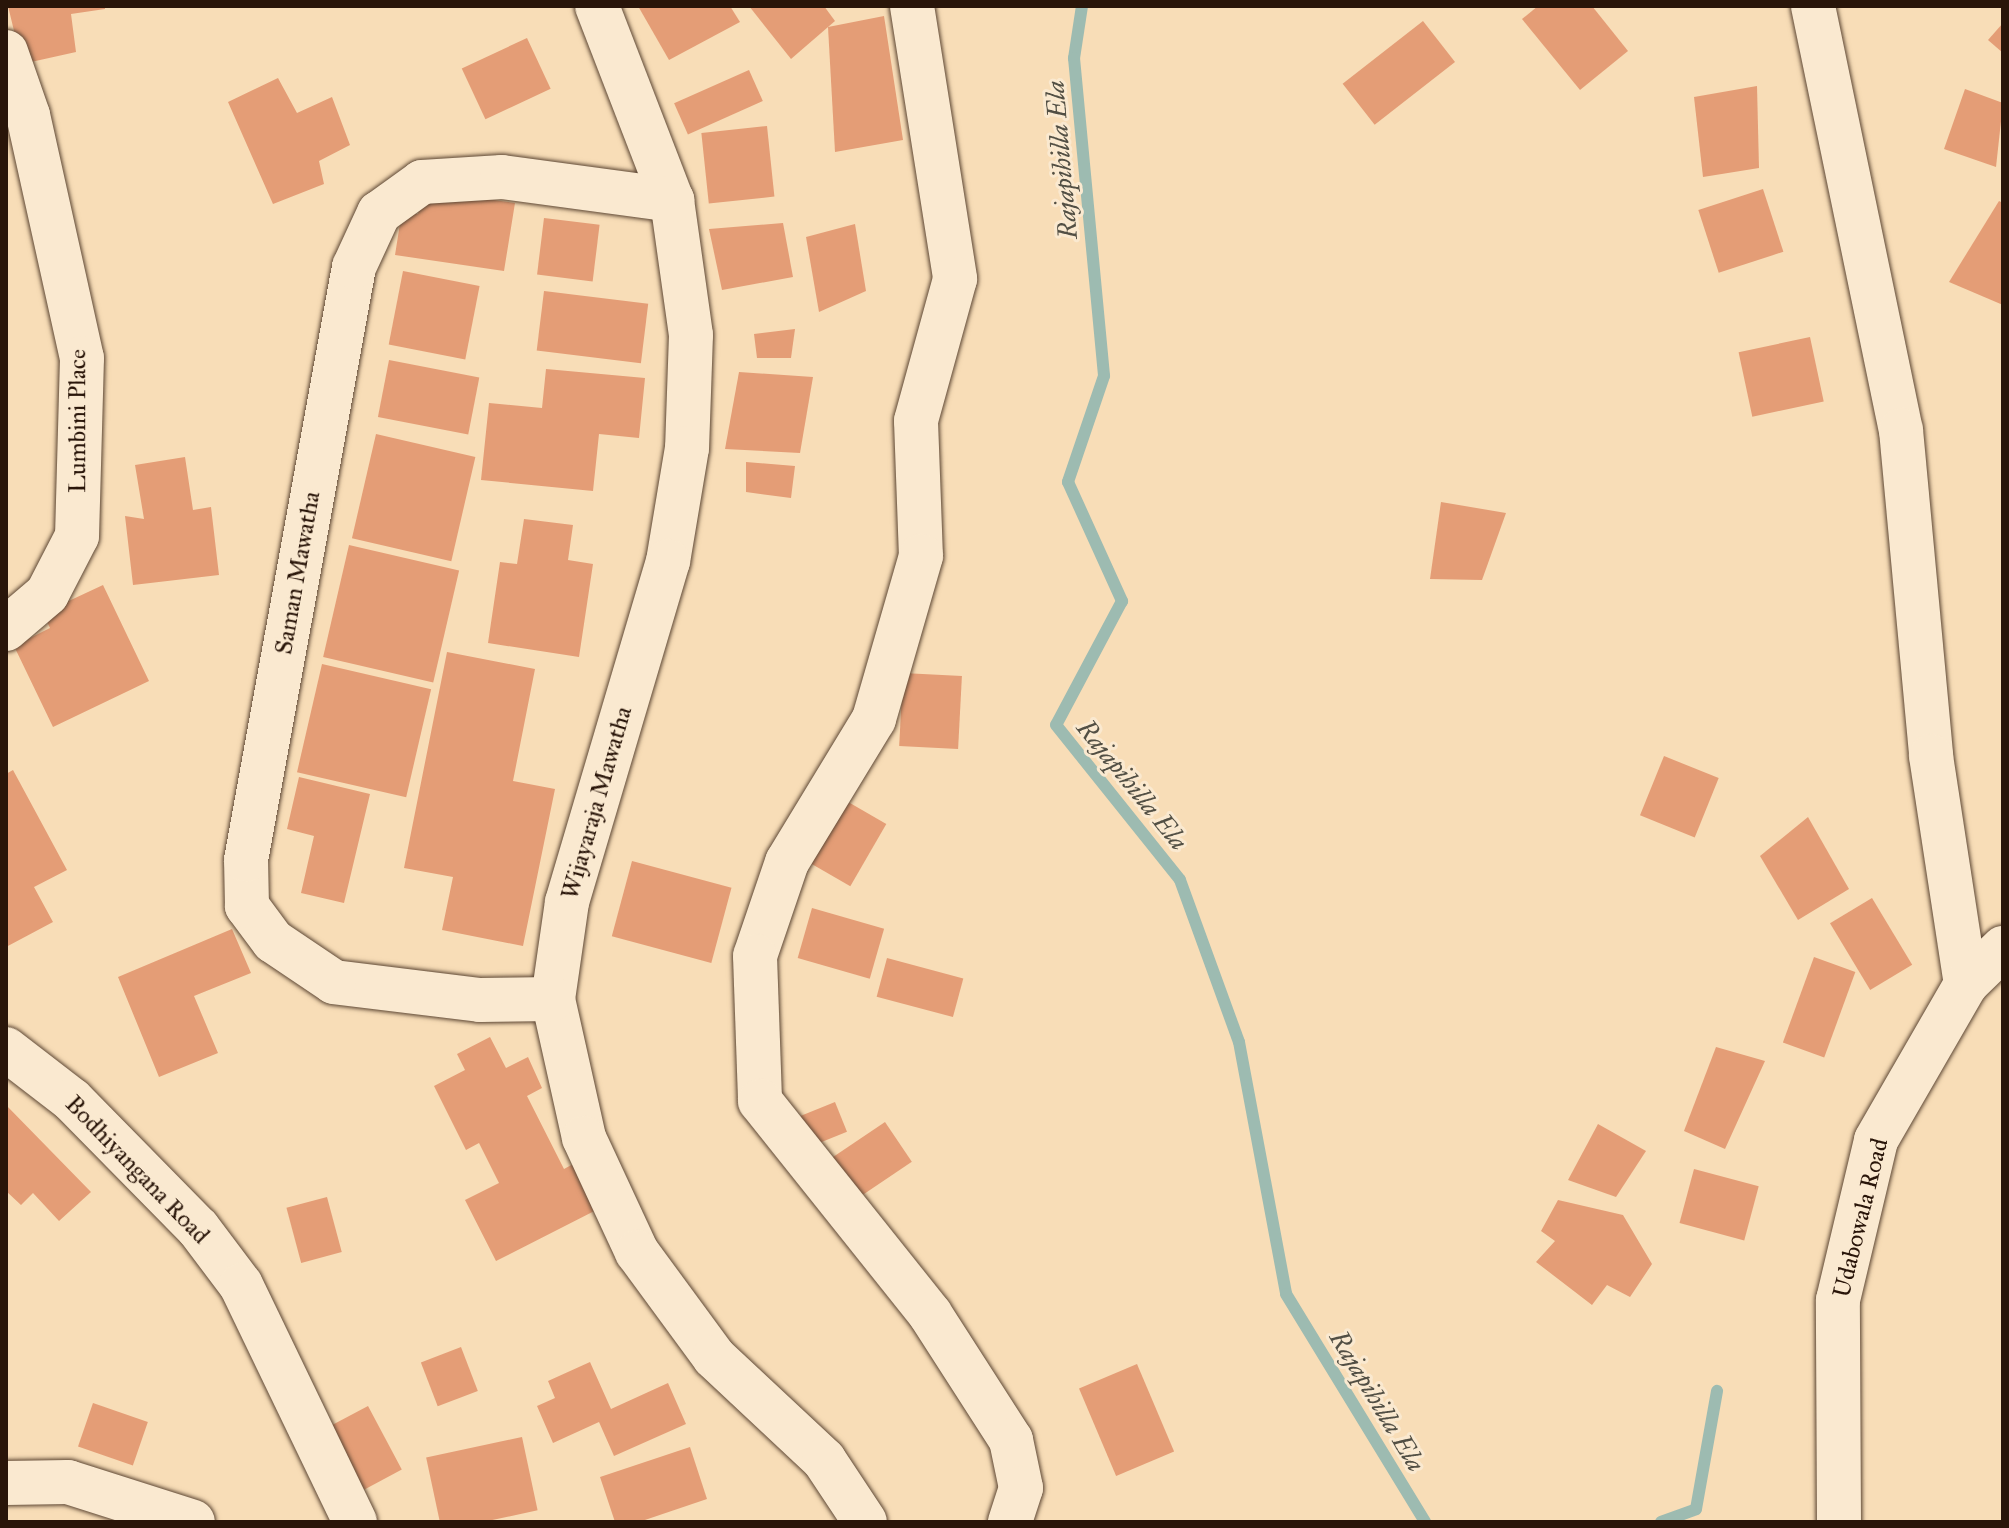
<!DOCTYPE html>
<style>
body{margin:0}
#map{position:relative;width:2009px;height:1528px;overflow:hidden;background:#f8ddb7;font-family:"IM FELL Great Primer",serif}
div>[style]{position:absolute}
.stream>*{height:12px;margin:-6px;padding:0 6px;transform-origin:6px;border-radius:6px;background:#9dbbb1}
.building>*{inset:0;background:#e49d76;transform-origin:0 0}
.roads{filter:drop-shadow(0 0 2px #5d4734) drop-shadow(0 0 2px #5d4734)}
.minor>*{height:44px;margin:-22px;padding:0 22px;transform-origin:22px;border-radius:22px;background:#fae9d0}
span{translate:-50% -50%;white-space:nowrap;text-align:center;line-height:1.15;-webkit-text-stroke:6px #fae9d0;paint-order:stroke}
.street-label{font-size:24px;color:#291509}
.water-label{font-size:26px;color:#524f44;font-style:italic}
.frame{position:absolute;inset:0;border:8px solid #291509;pointer-events:none}
</style>
<div id="map">
<div class="stream">
<div style="left:1082px;top:6px;width:53px;rotate:98.7deg"></div>
<div style="left:1074px;top:58px;width:319px;rotate:84.6deg"></div>
<div style="left:1104px;top:376px;width:112px;rotate:108.8deg"></div>
<div style="left:1068px;top:482px;width:131px;rotate:65.6deg"></div>
<div style="left:1122px;top:601px;width:140px;rotate:118deg"></div>
<div style="left:1056px;top:725px;width:198px;rotate:51.3deg"></div>
<div style="left:1180px;top:880px;width:172px;rotate:70deg"></div>
<div style="left:1239px;top:1042px;width:256px;rotate:79.4deg"></div>
<div style="left:1286px;top:1294px;width:267px;rotate:58.6deg"></div>
<div style="left:1661px;top:1522px;width:37px;rotate:-20deg"></div>
<div style="left:1696px;top:1509px;width:120px;rotate:-79.9deg"></div>
</div>
<div class="building">
<div style="clip-path:polygon(8px 6px,105px 6px,105px 9px,71px 14px,76px 52px,22px 64px)"></div>
<div style="clip-path:polygon(638px 6px,730px 6px,740px 22px,669px 60px)"></div>
<div style="clip-path:polygon(749px 6px,824px 6px,835px 21px,791px 59px)"></div>
<div style="clip-path:polygon(1538px 6px,1592px 6px,1628px 51px,1580px 90px,1522px 19px)"></div>
<div style="clip-path:polygon(884px 16px,903px 140px,835px 152px,828px 27px)"></div>
<div style="left:1423px;top:21px;width:52px;height:102px;rotate:52deg"></div>
<div style="clip-path:polygon(2003px 23px,2003px 53px,1988px 40px)"></div>
<div style="left:527px;top:38px;width:56px;height:72px;rotate:65deg"></div>
<div style="left:749px;top:70px;width:34px;height:82px;rotate:66deg"></div>
<div style="clip-path:polygon(278px 78px,297px 113px,332px 97px,350px 145px,319px 161px,324px 184px,273px 204px,228px 102px)"></div>
<div style="clip-path:polygon(1757px 86px,1759px 168px,1703px 177px,1694px 97px)"></div>
<div style="clip-path:polygon(1965px 89px,2003px 103px,1996px 167px,1944px 149px)"></div>
<div style="left:767px;top:126px;width:71px;height:66px;rotate:84deg"></div>
<div style="left:1763px;top:189px;width:66px;height:68px;rotate:72deg"></div>
<div style="clip-path:polygon(422px 190px,515px 203px,504px 271px,395px 255px,402px 211px,418px 214px)"></div>
<div style="clip-path:polygon(1999px 201px,2003px 203px,2003px 305px,1949px 282px)"></div>
<div style="left:544px;top:218px;width:56px;height:57px;rotate:7deg"></div>
<div style="clip-path:polygon(783px 223px,793px 277px,722px 290px,709px 229px)"></div>
<div style="clip-path:polygon(855px 224px,866px 291px,819px 312px,806px 237px)"></div>
<div style="left:403px;top:271px;width:78px;height:75px;rotate:11deg"></div>
<div style="left:544px;top:291px;width:105px;height:60px;rotate:7deg"></div>
<div style="clip-path:polygon(795px 329px,791px 358px,757px 358px,754px 334px)"></div>
<div style="left:1810px;top:337px;width:66px;height:73px;rotate:78deg"></div>
<div style="left:389px;top:360px;width:92px;height:58px;rotate:11deg"></div>
<div style="clip-path:polygon(546px 369px,645px 378px,639px 438px,599px 434px,593px 491px,481px 480px,489px 403px,542px 408px)"></div>
<div style="clip-path:polygon(739px 372px,813px 377px,800px 453px,725px 449px)"></div>
<div style="left:376px;top:434px;width:102px;height:107px;rotate:13deg"></div>
<div style="clip-path:polygon(185px 457px,193px 510px,211px 507px,219px 575px,133px 585px,125px 516px,144px 519px,135px 465px)"></div>
<div style="clip-path:polygon(746px 462px,795px 466px,791px 498px,746px 492px)"></div>
<div style="clip-path:polygon(1441px 502px,1506px 513px,1482px 580px,1430px 579px)"></div>
<div style="clip-path:polygon(524px 519px,573px 525px,568px 560px,593px 564px,579px 657px,488px 643px,500px 562px,517px 564px)"></div>
<div style="left:349px;top:545px;width:113px;height:115px;rotate:13deg"></div>
<div style="clip-path:polygon(103px 585px,149px 681px,53px 727px,14px 646px,50px 628px,43px 613px)"></div>
<div style="clip-path:polygon(447px 652px,535px 669px,513px 781px,555px 789px,523px 946px,442px 930px,453px 877px,404px 868px)"></div>
<div style="left:322px;top:664px;width:112px;height:111px;rotate:13deg"></div>
<div style="left:903px;top:673px;width:59px;height:73px;rotate:3deg"></div>
<div style="left:1664px;top:756px;width:59px;height:64px;rotate:22deg"></div>
<div style="clip-path:polygon(13px 770px,67px 870px,34px 887px,53px 922px,6px 947px,6px 774px)"></div>
<div style="clip-path:polygon(299px 777px,370px 794px,344px 903px,301px 893px,314px 836px,287px 829px)"></div>
<div style="left:843px;top:799px;width:50px;height:72px;rotate:30deg"></div>
<div style="clip-path:polygon(1808px 817px,1849px 889px,1798px 920px,1760px 856px)"></div>
<div style="left:632px;top:861px;width:103px;height:78px;rotate:15deg"></div>
<div style="left:1872px;top:898px;width:78px;height:49px;rotate:59deg"></div>
<div style="left:812px;top:908px;width:75px;height:52px;rotate:16deg"></div>
<div style="clip-path:polygon(232px 929px,251px 973px,194px 996px,218px 1053px,159px 1077px,118px 977px)"></div>
<div style="left:1814px;top:957px;width:44px;height:91px;rotate:20deg"></div>
<div style="left:887px;top:958px;width:79px;height:40px;rotate:15deg"></div>
<div style="clip-path:polygon(490px 1037px,506px 1068px,528px 1057px,542px 1088px,527px 1096px,564px 1169px,588px 1156px,612px 1202px,496px 1261px,465px 1200px,499px 1183px,479px 1143px,466px 1150px,434px 1086px,465px 1070px,457px 1054px)"></div>
<div style="clip-path:polygon(1716px 1047px,1765px 1061px,1725px 1149px,1684px 1131px)"></div>
<div style="left:835px;top:1102px;width:32px;height:46px;rotate:68deg"></div>
<div style="clip-path:polygon(6px 1105px,91px 1192px,59px 1221px,33px 1193px,21px 1205px,6px 1191px)"></div>
<div style="left:885px;top:1122px;width:48px;height:72px;rotate:56deg"></div>
<div style="clip-path:polygon(1598px 1124px,1646px 1151px,1616px 1197px,1568px 1180px)"></div>
<div style="left:1694px;top:1169px;width:67px;height:56px;rotate:15deg"></div>
<div style="left:327px;top:1197px;width:57px;height:42px;rotate:75deg"></div>
<div style="clip-path:polygon(1558px 1200px,1623px 1215px,1652px 1264px,1630px 1297px,1607px 1285px,1592px 1305px,1536px 1262px,1555px 1241px,1541px 1231px)"></div>
<div style="left:461px;top:1347px;width:47px;height:43px;rotate:69deg"></div>
<div style="clip-path:polygon(590px 1362px,611px 1409px,668px 1383px,686px 1424px,614px 1456px,599px 1422px,553px 1443px,537px 1406px,555px 1398px,548px 1381px)"></div>
<div style="left:1137px;top:1364px;width:95px;height:63px;rotate:67deg"></div>
<div style="left:93px;top:1403px;width:58px;height:46px;rotate:19deg"></div>
<div style="left:368px;top:1406px;width:72px;height:47px;rotate:62deg"></div>
<div style="left:522px;top:1437px;width:75px;height:98px;rotate:78deg"></div>
<div style="clip-path:polygon(690px 1447px,707px 1499px,639px 1522px,615px 1522px,600px 1477px)"></div>
</div>
<div class="roads">
<div class="minor">
<div style="left:597px;top:6px;width:208px;rotate:68.9deg"></div>
<div style="left:672px;top:200px;width:136px;rotate:82deg"></div>
<div style="left:691px;top:335px;width:113px;rotate:92deg"></div>
<div style="left:687px;top:448px;width:115px;rotate:99.5deg"></div>
<div style="left:668px;top:561px;width:356px;rotate:106.5deg"></div>
<div style="left:567px;top:902px;width:98px;rotate:98.2deg"></div>
<div style="left:553px;top:999px;width:142px;rotate:77.4deg"></div>
<div style="left:584px;top:1138px;width:126px;rotate:65.1deg"></div>
<div style="left:637px;top:1252px;width:130px;rotate:53.7deg"></div>
<div style="left:714px;top:1357px;width:151px;rotate:43.1deg"></div>
<div style="left:824px;top:1460px;width:74px;rotate:56.5deg"></div>
<div style="left:912px;top:6px;width:276px;rotate:81deg"></div>
<div style="left:955px;top:279px;width:147px;rotate:105.4deg"></div>
<div style="left:916px;top:421px;width:135px;rotate:87.9deg"></div>
<div style="left:921px;top:556px;width:170px;rotate:106.1deg"></div>
<div style="left:874px;top:719px;width:167px;rotate:121.3deg"></div>
<div style="left:787px;top:862px;width:99px;rotate:108.8deg"></div>
<div style="left:755px;top:956px;width:145px;rotate:88deg"></div>
<div style="left:760px;top:1101px;width:273px;rotate:51.4deg"></div>
<div style="left:930px;top:1314px;width:150px;rotate:57.3deg"></div>
<div style="left:1011px;top:1440px;width:49px;rotate:78.2deg"></div>
<div style="left:1021px;top:1488px;width:36px;rotate:108deg"></div>
<div style="left:1813px;top:6px;width:433px;rotate:78.3deg"></div>
<div style="left:1901px;top:430px;width:327px;rotate:84.7deg"></div>
<div style="left:1931px;top:756px;width:231px;rotate:81.3deg"></div>
<div style="left:6px;top:52px;width:67px;rotate:70.8deg"></div>
<div style="left:28px;top:115px;width:249px;rotate:77.5deg"></div>
<div style="left:82px;top:358px;width:178px;rotate:91.6deg"></div>
<div style="left:77px;top:536px;width:65px;rotate:117.3deg"></div>
<div style="left:47px;top:594px;width:54px;rotate:139.5deg"></div>
<div style="left:553px;top:999px;width:73px;rotate:179.2deg"></div>
<div style="left:480px;top:1000px;width:147px;rotate:-173deg"></div>
<div style="left:334px;top:982px;width:73px;rotate:-146.1deg"></div>
<div style="left:273px;top:941px;width:44px;rotate:-126.6deg"></div>
<div style="left:247px;top:906px;width:46px;rotate:-91.2deg"></div>
<div style="left:246px;top:860px;width:603px;rotate:-79.68deg"></div>
<div style="left:354px;top:267px;width:60px;rotate:-65.2deg"></div>
<div style="left:379px;top:213px;width:53px;rotate:-35.8deg"></div>
<div style="left:422px;top:182px;width:80px;rotate:-3.6deg"></div>
<div style="left:502px;top:177px;width:172px;rotate:7.7deg"></div>
<div style="left:6px;top:1049px;width:83px;rotate:37.7deg"></div>
<div style="left:72px;top:1100px;width:180px;rotate:45.5deg"></div>
<div style="left:198px;top:1228px;width:71px;rotate:53deg"></div>
<div style="left:241px;top:1285px;width:263px;rotate:64.3deg"></div>
<div style="left:6px;top:1483px;width:62px;rotate:-0.9deg"></div>
<div style="left:68px;top:1482px;width:131px;rotate:17.7deg"></div>
<div style="left:1839px;top:1522px;width:222px;rotate:-90.3deg"></div>
<div style="left:1838px;top:1300px;width:164px;rotate:-76.6deg"></div>
<div style="left:1876px;top:1140px;width:180px;rotate:-60deg"></div>
<div style="left:1966px;top:984px;width:52px;rotate:-44.2deg"></div>
</div>
</div>
<div class="street-label">
<span style="left:78px;top:421px;rotate:-90deg">Lumbini Place</span>
<span style="left:298px;top:573px;rotate:-80deg">Saman Mawatha</span>
<span style="left:597px;top:803px;rotate:-74deg">Wijayaraja Mawatha</span>
<span style="left:137px;top:1170px;rotate:46deg">Bodhiyangana Road</span>
<span style="left:1861px;top:1218px;rotate:-76deg">Udabowala Road</span>
</div>
<div class="water-label">
<span style="left:1062px;top:160px;rotate:-95deg">Rajapihilla Ela</span>
<span style="left:1132px;top:785px;rotate:51deg">Rajapihilla Ela</span>
<span style="left:1377px;top:1401px;rotate:59deg">Rajapihilla Ela</span>
</div>
<div class="frame"></div>
</div>
